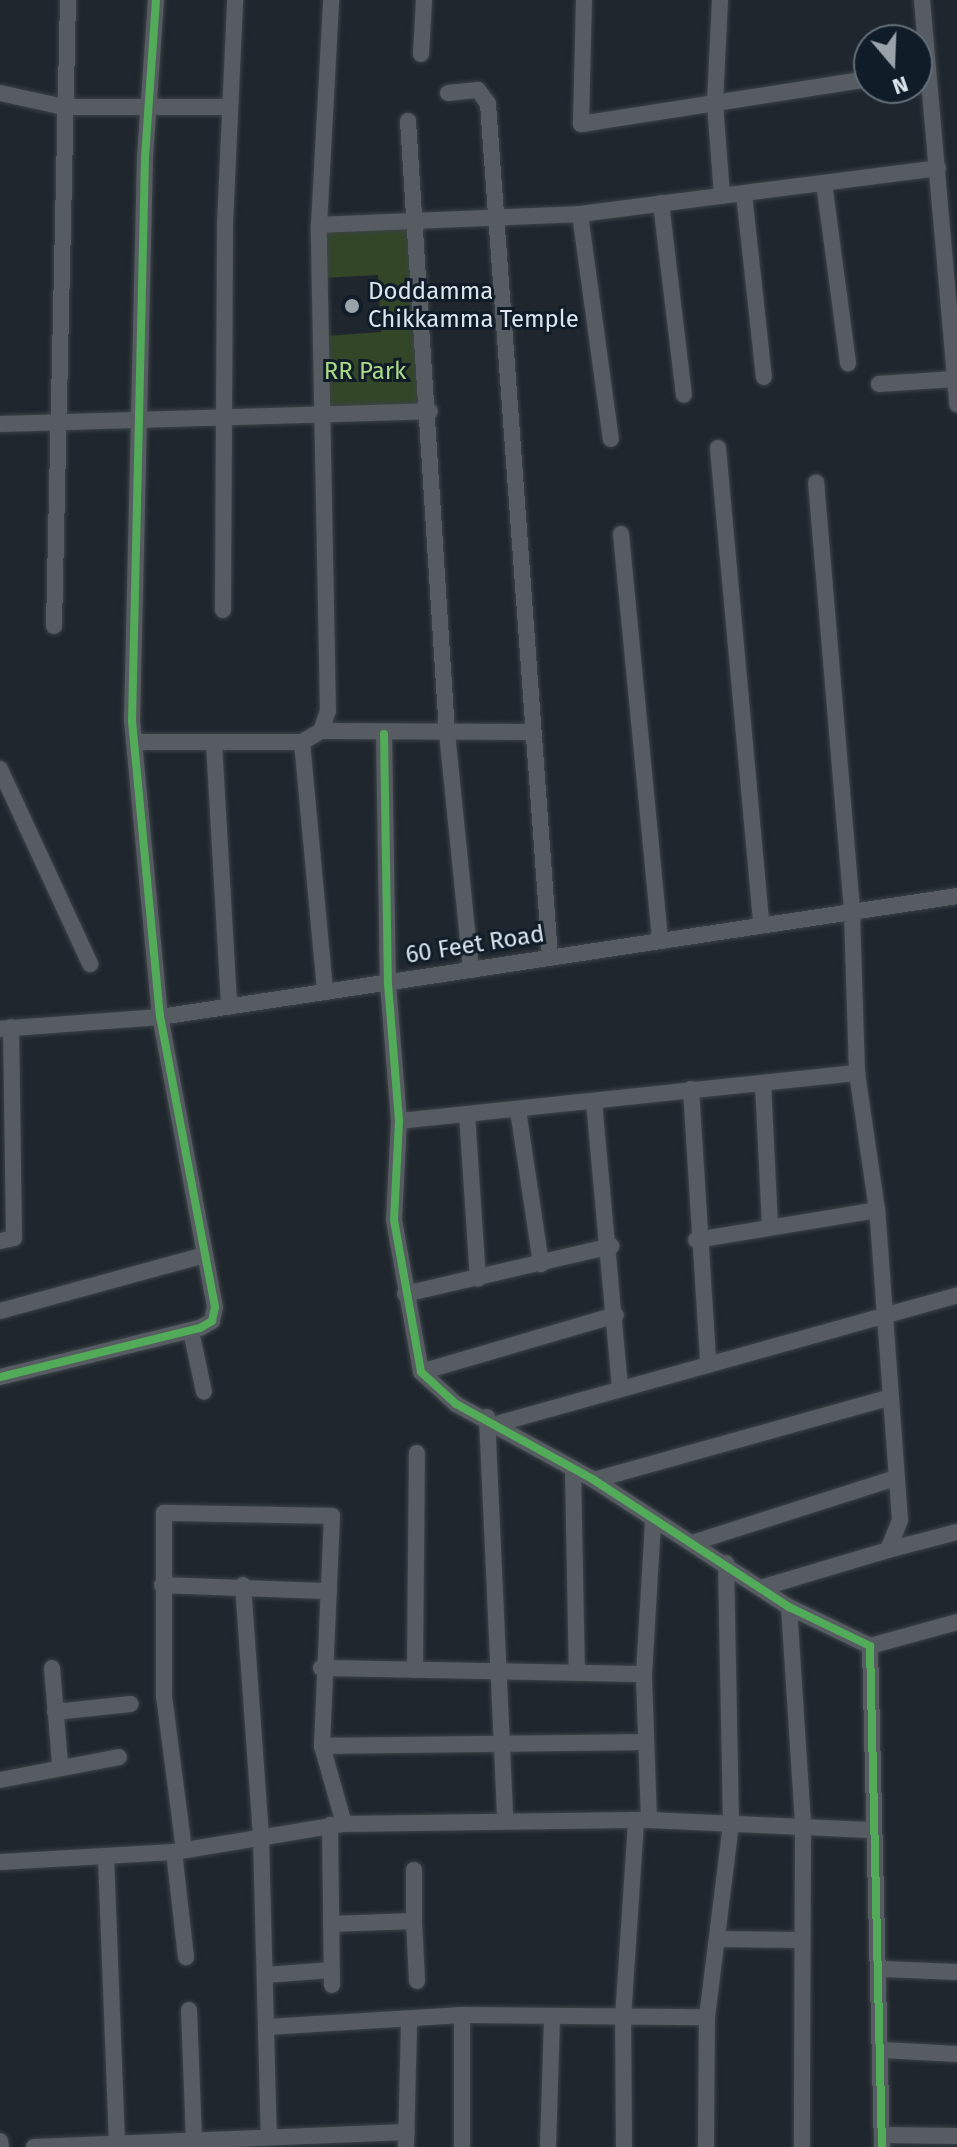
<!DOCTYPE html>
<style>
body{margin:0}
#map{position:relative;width:957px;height:2147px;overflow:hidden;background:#1f262d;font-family:"Fira Sans",sans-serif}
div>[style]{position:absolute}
.green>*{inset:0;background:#334628}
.roads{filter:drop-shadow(0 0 2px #3c4348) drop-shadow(0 0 2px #3c4348)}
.minor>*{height:16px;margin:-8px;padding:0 8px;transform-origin:8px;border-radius:8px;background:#575c62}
.cycleway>*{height:8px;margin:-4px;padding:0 4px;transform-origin:4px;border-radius:4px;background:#51ab58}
.dots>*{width:22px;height:22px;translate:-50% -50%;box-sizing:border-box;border:4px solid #101d29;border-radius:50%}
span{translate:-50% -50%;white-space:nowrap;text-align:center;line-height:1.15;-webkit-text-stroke:6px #101d29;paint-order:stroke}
.poi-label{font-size:24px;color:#dce5ee}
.left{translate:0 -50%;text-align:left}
.park-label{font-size:24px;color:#aada85}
.street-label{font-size:24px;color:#dce5ee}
.north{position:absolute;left:853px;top:24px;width:80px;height:80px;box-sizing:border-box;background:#101d29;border:2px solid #626d78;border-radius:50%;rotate:161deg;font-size:22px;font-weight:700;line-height:32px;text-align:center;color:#dce5ee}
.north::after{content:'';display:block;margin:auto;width:28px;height:36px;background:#9aa2aa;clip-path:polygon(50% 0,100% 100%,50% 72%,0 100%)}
</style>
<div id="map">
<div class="green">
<div style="clip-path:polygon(416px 226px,422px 407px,327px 411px,325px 336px,381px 332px,378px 275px,323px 278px,322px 230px)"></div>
</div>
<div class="roads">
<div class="minor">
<div style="left:584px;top:0;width:124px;rotate:91.4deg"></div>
<div style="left:581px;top:124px;width:291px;rotate:-8.9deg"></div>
<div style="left:720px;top:0;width:104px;rotate:92.8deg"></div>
<div style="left:715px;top:104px;width:92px;rotate:85.6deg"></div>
<div style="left:922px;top:0;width:406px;rotate:85deg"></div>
<div style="left:421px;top:54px;width:54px;rotate:-86.8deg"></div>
<div style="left:0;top:93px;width:66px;rotate:12.3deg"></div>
<div style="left:64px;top:107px;width:165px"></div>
<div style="left:448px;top:93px;width:30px;rotate:-6deg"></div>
<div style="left:478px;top:90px;width:17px;rotate:54deg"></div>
<div style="left:488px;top:104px;width:855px;rotate:85.84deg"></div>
<div style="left:408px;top:121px;width:613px;rotate:86.35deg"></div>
<div style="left:447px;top:733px;width:238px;rotate:84.2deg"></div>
<div style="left:824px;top:183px;width:182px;rotate:82.4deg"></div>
<div style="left:744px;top:194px;width:184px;rotate:83.8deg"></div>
<div style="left:661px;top:203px;width:193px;rotate:83.2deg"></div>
<div style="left:580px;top:214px;width:227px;rotate:82.2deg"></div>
<div style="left:319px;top:225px;width:261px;rotate:-2.4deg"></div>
<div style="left:580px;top:214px;width:361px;rotate:-7.3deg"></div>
<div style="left:879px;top:384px;width:76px;rotate:-3.8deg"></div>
<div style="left:0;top:424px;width:430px;rotate:-1.7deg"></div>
<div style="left:718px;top:448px;width:478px;rotate:84.8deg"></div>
<div style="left:621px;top:534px;width:408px;rotate:84.5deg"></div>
<div style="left:223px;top:610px;width:386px;rotate:-89.7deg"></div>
<div style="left:225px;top:224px;width:224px;rotate:-87.4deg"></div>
<div style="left:54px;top:626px;width:626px;rotate:-88.72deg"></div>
<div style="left:321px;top:731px;width:210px;rotate:0.3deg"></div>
<div style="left:384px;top:734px;width:250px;rotate:89.1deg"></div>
<div style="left:388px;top:984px;width:137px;rotate:85.4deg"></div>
<div style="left:399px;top:1121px;width:99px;rotate:92.9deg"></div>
<div style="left:394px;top:1220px;width:154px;rotate:79.9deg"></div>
<div style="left:421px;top:1372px;width:47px;rotate:42.4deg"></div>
<div style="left:456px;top:1404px;width:158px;rotate:28.8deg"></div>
<div style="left:594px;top:1480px;width:233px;rotate:33.1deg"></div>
<div style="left:789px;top:1607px;width:90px;rotate:25.7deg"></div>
<div style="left:870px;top:1646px;width:501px;rotate:88.63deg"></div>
<div style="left:138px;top:742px;width:164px"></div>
<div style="left:302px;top:742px;width:22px;rotate:-30deg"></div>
<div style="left:321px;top:731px;width:21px;rotate:-71deg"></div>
<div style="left:328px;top:711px;width:486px;rotate:-91.1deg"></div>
<div style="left:319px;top:225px;width:225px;rotate:-86.9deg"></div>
<div style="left:302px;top:742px;width:251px;rotate:84.7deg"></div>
<div style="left:214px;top:743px;width:264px;rotate:86.7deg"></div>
<div style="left:0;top:769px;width:215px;rotate:65.2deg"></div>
<div style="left:0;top:1029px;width:160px;rotate:-4.3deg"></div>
<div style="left:160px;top:1017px;width:806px;rotate:-8.63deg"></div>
<div style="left:763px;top:1083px;width:142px;rotate:87.2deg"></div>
<div style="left:691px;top:1089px;width:272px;rotate:86.4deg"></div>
<div style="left:594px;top:1102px;width:284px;rotate:84.8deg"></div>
<div style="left:518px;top:1110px;width:156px;rotate:81.5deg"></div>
<div style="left:467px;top:1114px;width:165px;rotate:86.2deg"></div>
<div style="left:399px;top:1121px;width:461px;rotate:-6deg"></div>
<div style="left:696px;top:1240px;width:183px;rotate:-9.4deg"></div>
<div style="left:0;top:1241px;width:14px;rotate:-12deg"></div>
<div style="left:14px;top:1238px;width:211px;rotate:-90.8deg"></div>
<div style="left:405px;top:1294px;width:212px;rotate:-13.1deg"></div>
<div style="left:0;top:1311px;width:208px;rotate:-15.3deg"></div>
<div style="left:191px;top:1331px;width:62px;rotate:78deg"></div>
<div style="left:421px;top:1372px;width:203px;rotate:-16.3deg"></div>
<div style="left:0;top:1377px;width:206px;rotate:-13.8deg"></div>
<div style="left:200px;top:1328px;width:14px;rotate:-30deg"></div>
<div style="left:212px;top:1321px;width:14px;rotate:-78deg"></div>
<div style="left:215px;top:1307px;width:295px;rotate:-100.7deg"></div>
<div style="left:160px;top:1017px;width:297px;rotate:-95.4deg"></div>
<div style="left:132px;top:721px;width:564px;rotate:-88.68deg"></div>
<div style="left:145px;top:157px;width:157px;rotate:-86deg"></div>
<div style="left:487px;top:1417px;width:403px;rotate:87.4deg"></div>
<div style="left:500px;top:1423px;width:475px;rotate:-15.6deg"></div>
<div style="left:573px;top:1470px;width:202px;rotate:88.9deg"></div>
<div style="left:594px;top:1480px;width:305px;rotate:-15.6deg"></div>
<div style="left:692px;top:1543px;width:214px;rotate:-17.7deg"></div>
<div style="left:888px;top:1550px;width:71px;rotate:-14.6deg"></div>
<div style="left:162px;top:1585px;width:167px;rotate:2.1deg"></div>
<div style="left:243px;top:1585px;width:254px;rotate:85.9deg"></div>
<div style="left:261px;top:1838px;width:297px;rotate:88.5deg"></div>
<div style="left:764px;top:1587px;width:129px;rotate:-16.6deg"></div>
<div style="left:888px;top:1550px;width:32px;rotate:-68deg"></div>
<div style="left:900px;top:1520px;width:311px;rotate:-94.2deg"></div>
<div style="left:877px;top:1210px;width:138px;rotate:-98.3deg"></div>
<div style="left:857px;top:1073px;width:163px;rotate:-91.8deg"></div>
<div style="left:852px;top:910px;width:429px;rotate:-94.8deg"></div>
<div style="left:789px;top:1607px;width:217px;rotate:86.3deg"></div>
<div style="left:803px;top:1824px;width:323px;rotate:90.2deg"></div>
<div style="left:870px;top:1646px;width:90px;rotate:-15.4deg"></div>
<div style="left:52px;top:1668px;width:95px;rotate:85.2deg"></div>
<div style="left:321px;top:1668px;width:323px;rotate:1.1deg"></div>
<div style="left:415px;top:1670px;width:217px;rotate:-89.5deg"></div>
<div style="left:55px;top:1712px;width:76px;rotate:-6deg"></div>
<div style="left:322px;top:1746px;width:323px;rotate:-0.7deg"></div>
<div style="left:0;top:1780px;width:121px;rotate:-10.9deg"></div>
<div style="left:649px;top:1820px;width:146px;rotate:-92deg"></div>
<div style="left:644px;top:1674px;width:150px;rotate:-86.6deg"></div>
<div style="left:330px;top:1825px;width:160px;rotate:89.3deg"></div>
<div style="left:184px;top:1850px;width:154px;rotate:-97.4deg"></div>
<div style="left:164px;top:1697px;width:184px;rotate:-90deg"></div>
<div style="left:164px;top:1513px;width:168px;rotate:1deg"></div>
<div style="left:332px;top:1516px;width:230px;rotate:92.5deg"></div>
<div style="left:322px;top:1746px;width:81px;rotate:74.2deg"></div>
<div style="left:174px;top:1852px;width:106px;rotate:83.5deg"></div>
<div style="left:106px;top:1857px;width:290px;rotate:87.8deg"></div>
<div style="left:0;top:1862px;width:174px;rotate:-3.3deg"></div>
<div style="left:174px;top:1852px;width:172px;rotate:-9.4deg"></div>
<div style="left:344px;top:1824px;width:305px;rotate:-0.8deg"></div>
<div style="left:649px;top:1820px;width:221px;rotate:2.6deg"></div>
<div style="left:414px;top:1921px;width:60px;rotate:87.1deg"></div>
<div style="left:331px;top:1924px;width:83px;rotate:-2.1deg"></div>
<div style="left:414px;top:1921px;width:51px;rotate:-90deg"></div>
<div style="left:717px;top:1939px;width:85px;rotate:0.7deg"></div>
<div style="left:883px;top:1969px;width:74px;rotate:2.3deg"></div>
<div style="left:266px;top:1975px;width:66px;rotate:-4.3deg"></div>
<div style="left:189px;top:2010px;width:132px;rotate:87.8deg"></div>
<div style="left:462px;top:2015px;width:132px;rotate:90deg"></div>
<div style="left:267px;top:2027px;width:195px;rotate:-3.5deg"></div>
<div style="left:462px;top:2015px;width:245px;rotate:0.5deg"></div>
<div style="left:883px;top:2050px;width:74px;rotate:3.1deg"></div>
<div style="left:882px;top:2135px;width:75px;rotate:0.8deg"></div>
<div style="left:0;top:2141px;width:6px;rotate:81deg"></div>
<div style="left:34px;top:2147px;width:373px;rotate:-2.3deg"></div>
<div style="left:406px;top:2147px;width:127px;rotate:-88.6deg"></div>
<div style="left:548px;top:2147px;width:130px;rotate:-88.2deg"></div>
<div style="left:624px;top:2147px;width:129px;rotate:-90.4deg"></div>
<div style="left:623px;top:2018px;width:196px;rotate:-86.2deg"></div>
<div style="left:706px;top:2147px;width:130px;rotate:-89.6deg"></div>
<div style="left:707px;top:2017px;width:195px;rotate:-82.9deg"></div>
<div style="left:731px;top:1823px;width:260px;rotate:-91.1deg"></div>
</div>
</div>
<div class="cycleway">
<div style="left:384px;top:734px;width:250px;rotate:89.1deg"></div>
<div style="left:388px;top:984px;width:137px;rotate:85.4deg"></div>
<div style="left:399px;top:1121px;width:99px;rotate:92.9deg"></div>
<div style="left:394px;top:1220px;width:154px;rotate:79.9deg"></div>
<div style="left:421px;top:1372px;width:47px;rotate:42.4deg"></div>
<div style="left:456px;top:1404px;width:158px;rotate:28.8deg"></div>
<div style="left:594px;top:1480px;width:233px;rotate:33.1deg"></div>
<div style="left:789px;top:1607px;width:90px;rotate:25.7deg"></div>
<div style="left:870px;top:1646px;width:501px;rotate:88.63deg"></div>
<div style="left:0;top:1377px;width:206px;rotate:-13.8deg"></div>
<div style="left:200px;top:1328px;width:14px;rotate:-30deg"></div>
<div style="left:212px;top:1321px;width:14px;rotate:-78deg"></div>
<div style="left:215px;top:1307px;width:295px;rotate:-100.7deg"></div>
<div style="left:160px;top:1017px;width:297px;rotate:-95.4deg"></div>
<div style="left:132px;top:721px;width:564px;rotate:-88.68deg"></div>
<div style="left:145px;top:157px;width:157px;rotate:-86deg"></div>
</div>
<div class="dots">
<div style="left:352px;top:306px;background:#9aa2aa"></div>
</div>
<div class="poi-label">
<span class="left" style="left:368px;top:306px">Doddamma<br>Chikkamma Temple</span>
</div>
<div class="park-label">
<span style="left:365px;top:372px">RR Park</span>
</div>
<div class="street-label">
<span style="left:475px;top:945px;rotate:-9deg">60 Feet Road</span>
</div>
<div class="north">N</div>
</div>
